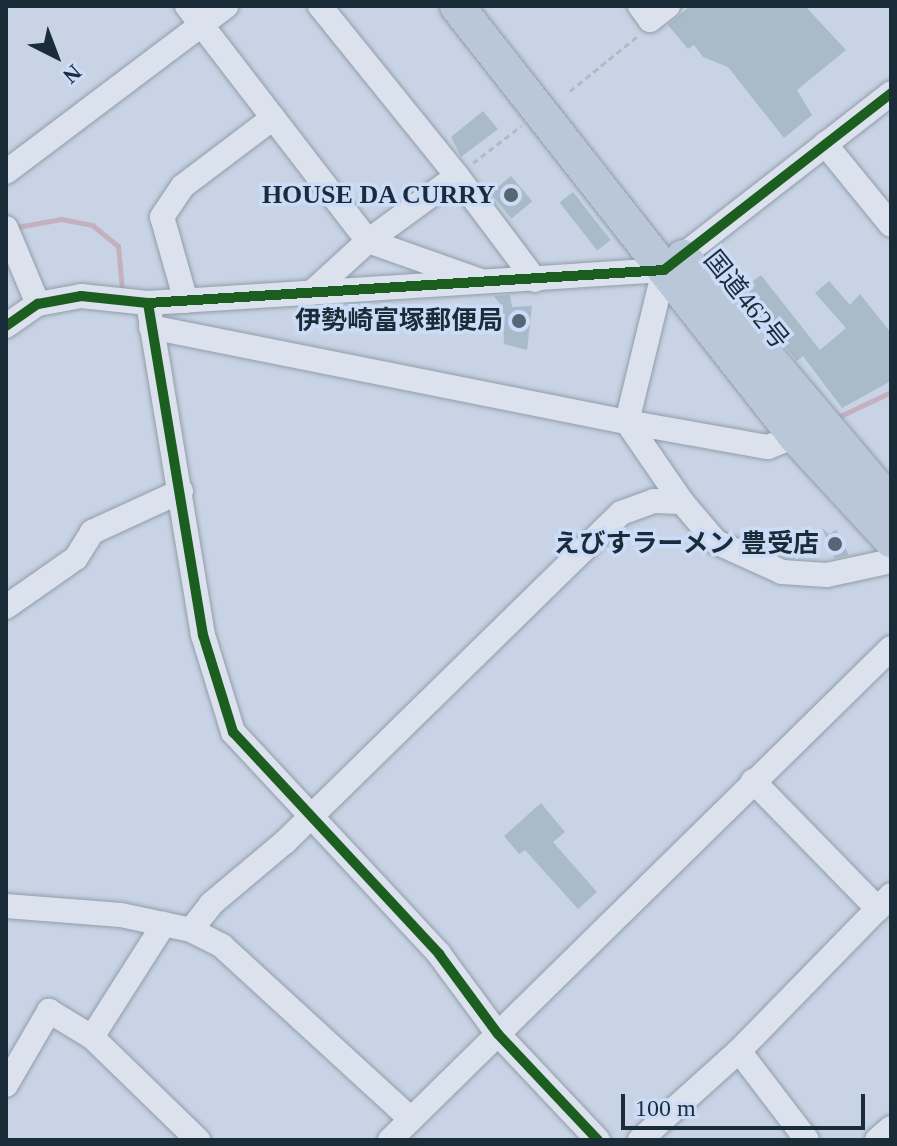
<!DOCTYPE html>
<meta charset="utf-8">
<style>
body{margin:0}
#map{position:relative;width:897px;height:1146px;overflow:hidden;background:#c8d3e5;font-family:"Times New Roman","Noto Sans JP",serif}
div>[style]{position:absolute}
.stream>*{height:5px;margin:-2.5px;padding:0 2.5px;transform-origin:2.5px;border-radius:2.5px;background:#c4b0be}
.building>*{inset:0;background:#a9bac9;transform-origin:0 0}
.path>*{height:3px;margin-top:-1.5px;transform-origin:0;background:repeating-linear-gradient(90deg,#b2bac4 0 6px,transparent 0 10px)}
.roads{filter:drop-shadow(0 0 2px #929da9) drop-shadow(0 0 2px #929da9)}
.minor>*{height:24px;margin:-12px;padding:0 12px;transform-origin:12px;border-radius:12px;background:#dbe1ed}
.highway>*{height:34px;margin:-17px;padding:0 17px;transform-origin:17px;border-radius:17px;background:#b9c7d8}
.cycleway>*{height:10px;margin:-5px;padding:0 5px;transform-origin:5px;border-radius:5px;background:#1b5e20}
.dots>*{width:22px;height:22px;translate:-50% -50%;box-sizing:border-box;border:4px solid #ccdcf8;border-radius:50%}
span{translate:-50% -50%;white-space:nowrap;text-align:center;line-height:1.15;-webkit-text-stroke:7px #ccdcf8;paint-order:stroke}
.poi-label{font-size:26px;color:#1a2c38;font-weight:700}
.right{translate:-100% -50%;text-align:right}
.street-label{font-size:26px;color:#1a2c38}
.frame{position:absolute;inset:0;border:8px solid #1a2c38;pointer-events:none}
.north{position:absolute;left:16px;top:16px;width:80px;height:80px;-webkit-text-stroke:6px #ccdcf8;paint-order:stroke;rotate:138deg;font-size:22px;font-weight:700;line-height:32px;text-align:center;color:#1a2c38}
.north::after{content:'';display:block;margin:auto;width:28px;height:36px;background:#1a2c38;clip-path:polygon(50% 0,100% 100%,50% 72%,0 100%)}
.scale{position:absolute;left:621px;top:1094px;width:244px;height:36px;box-sizing:border-box;border:4px solid #1a2c38;border-top:0;padding-left:10px;font-size:24px;line-height:28px;white-space:nowrap;color:#1a2c38;-webkit-text-stroke:6px #ccdcf8;paint-order:stroke}
</style>
<div id="map">
<div class="stream">
<div style="left:12px;top:228px;width:50px;rotate:-10.4deg"></div>
<div style="left:61px;top:219px;width:32px;rotate:11deg"></div>
<div style="left:92px;top:225px;width:33px;rotate:39deg"></div>
<div style="left:118px;top:246px;width:44px;rotate:84.8deg"></div>
<div style="left:834px;top:419px;width:63px;rotate:-25.3deg"></div>
</div>
<div class="building">
<div style="clip-path:polygon(690px 6px,805px 6px,846px 50px,797px 90px,812px 115px,784px 138px,728px 67px,703px 57px,694px 45px,688px 49px,668px 25px)"></div>
<div style="clip-path:polygon(483px 111px,498px 129px,461px 157px,451px 137px)"></div>
<div style="left:511px;top:176px;width:33px;height:27px;rotate:50deg"></div>
<div style="left:573px;top:192px;width:61px;height:17px;rotate:52deg"></div>
<div style="clip-path:polygon(761px 275px,820px 350px,846px 328px,815px 293px,829px 281px,850px 305px,860px 294px,891px 333px,891px 381px,842px 408px,803px 356px,797px 361px,739px 292px)"></div>
<div style="clip-path:polygon(510px 295px,512px 307px,532px 306px,527px 350px,504px 344px,503px 308px,494px 296px)"></div>
<div style="clip-path:polygon(822px 528px,829px 534px,836px 530px,849px 555px,835px 558px)"></div>
<div style="clip-path:polygon(541px 803px,565px 832px,553px 842px,597px 892px,578px 909px,525px 850px,519px 854px,504px 836px)"></div>
</div>
<div class="path">
<div style="left:570px;top:91px;width:89px;rotate:-39.1deg"></div>
<div style="left:473px;top:163px;width:61px;rotate:-37.6deg"></div>
</div>
<div class="roads">
<div class="minor">
<div style="left:187px;top:6px;width:297px;rotate:52.4deg"></div>
<div style="left:368px;top:241px;width:110px;rotate:-36.1deg"></div>
<div style="left:457px;top:176px;width:130px;rotate:53.1deg"></div>
<div style="left:320px;top:6px;width:218px;rotate:51.1deg"></div>
<div style="left:640px;top:6px;width:17px;rotate:54deg"></div>
<div style="left:650px;top:20px;width:23px;rotate:-38deg"></div>
<div style="left:825px;top:144px;width:104px;rotate:50.8deg"></div>
<div style="left:6px;top:172px;width:276px;rotate:-37deg"></div>
<div style="left:6px;top:228px;width:82px;rotate:67.2deg"></div>
<div style="left:664px;top:270px;width:156px;rotate:103.7deg"></div>
<div style="left:627px;top:422px;width:143px;rotate:10.1deg"></div>
<div style="left:768px;top:447px;width:29px;rotate:-22deg"></div>
<div style="left:311px;top:293px;width:77px;rotate:-42.4deg"></div>
<div style="left:368px;top:241px;width:120px;rotate:19.5deg"></div>
<div style="left:186px;top:301px;width:87px;rotate:-105.9deg"></div>
<div style="left:162px;top:217px;width:37px;rotate:-56deg"></div>
<div style="left:183px;top:186px;width:113px;rotate:-37.1deg"></div>
<div style="left:148px;top:303px;width:337px;rotate:80.6deg"></div>
<div style="left:203px;top:635px;width:102px;rotate:72.8deg"></div>
<div style="left:233px;top:732px;width:303px;rotate:47.1deg"></div>
<div style="left:439px;top:954px;width:99px;rotate:53.6deg"></div>
<div style="left:498px;top:1034px;width:146px;rotate:46.7deg"></div>
<div style="left:6px;top:326px;width:39px;rotate:-35deg"></div>
<div style="left:38px;top:304px;width:44px;rotate:-10.5deg"></div>
<div style="left:81px;top:296px;width:67px;rotate:6deg"></div>
<div style="left:148px;top:303px;width:517px;rotate:-3.66deg"></div>
<div style="left:664px;top:270px;width:288px;rotate:-37.9deg"></div>
<div style="left:151px;top:327px;width:485px;rotate:11.3deg"></div>
<div style="left:627px;top:422px;width:97px;rotate:55.5deg"></div>
<div style="left:6px;top:607px;width:85px;rotate:-35deg"></div>
<div style="left:76px;top:558px;width:31px;rotate:-58deg"></div>
<div style="left:92px;top:532px;width:98px;rotate:-24.7deg"></div>
<div style="left:753px;top:781px;width:179px;rotate:45.7deg"></div>
<div style="left:6px;top:906px;width:115px;rotate:4.5deg"></div>
<div style="left:121px;top:915px;width:72px;rotate:12.1deg"></div>
<div style="left:191px;top:930px;width:35px;rotate:27deg"></div>
<div style="left:222px;top:946px;width:256px;rotate:42.5deg"></div>
<div style="left:191px;top:930px;width:33px;rotate:-52deg"></div>
<div style="left:211px;top:904px;width:97px;rotate:-40deg"></div>
<div style="left:285px;top:842px;width:470px;rotate:-44.4deg"></div>
<div style="left:621px;top:513px;width:35px;rotate:-20deg"></div>
<div style="left:654px;top:501px;width:28px;rotate:2deg"></div>
<div style="left:682px;top:502px;width:52px;rotate:49.6deg"></div>
<div style="left:716px;top:542px;width:72px;rotate:24.4deg"></div>
<div style="left:782px;top:572px;width:45px;rotate:3.8deg"></div>
<div style="left:827px;top:575px;width:66px;rotate:-12.3deg"></div>
<div style="left:92px;top:1037px;width:134px;rotate:-57.5deg"></div>
<div style="left:739px;top:1051px;width:112px;rotate:52.6deg"></div>
<div style="left:6px;top:1085px;width:86px;rotate:-59.8deg"></div>
<div style="left:49px;top:1011px;width:50px;rotate:31.2deg"></div>
<div style="left:92px;top:1037px;width:148px;rotate:44.2deg"></div>
<div style="left:390px;top:1140px;width:702px;rotate:-44.48deg"></div>
<div style="left:640px;top:1140px;width:133px;rotate:-42deg"></div>
<div style="left:739px;top:1051px;width:218px;rotate:-45.7deg"></div>
<div style="left:877px;top:1140px;width:18px;rotate:-41deg"></div>
</div>
<div class="highway">
<div style="left:457px;top:6px;width:547px;rotate:51.83deg"></div>
<div style="left:795px;top:436px;width:142px;rotate:47.3deg"></div>
<div style="left:683px;top:257px;width:323px;rotate:49.9deg"></div>
</div>
</div>
<div class="cycleway">
<div style="left:148px;top:303px;width:337px;rotate:80.6deg"></div>
<div style="left:203px;top:635px;width:102px;rotate:72.8deg"></div>
<div style="left:233px;top:732px;width:303px;rotate:47.1deg"></div>
<div style="left:439px;top:954px;width:99px;rotate:53.6deg"></div>
<div style="left:498px;top:1034px;width:146px;rotate:46.7deg"></div>
<div style="left:6px;top:326px;width:39px;rotate:-35deg"></div>
<div style="left:38px;top:304px;width:44px;rotate:-10.5deg"></div>
<div style="left:81px;top:296px;width:67px;rotate:6deg"></div>
<div style="left:148px;top:303px;width:517px;rotate:-3.66deg"></div>
<div style="left:664px;top:270px;width:288px;rotate:-37.9deg"></div>
</div>
<div class="dots">
<div style="left:511px;top:195px;background:#576675"></div>
<div style="left:519px;top:321px;background:#576675"></div>
<div style="left:835px;top:544px;background:#576675"></div>
</div>
<div class="poi-label">
<span class="right" style="left:495px;top:195px">HOUSE DA CURRY</span>
<span class="right" style="left:503px;top:321px">伊勢崎富塚郵便局</span>
<span class="right" style="left:819px;top:544px">えびすラーメン 豊受店</span>
</div>
<div class="street-label">
<span style="left:746px;top:300px;rotate:51deg">国道462号</span>
</div>
<div class="frame"></div>
<div class="north">N</div>
<div class="scale">100 m</div>
</div>
